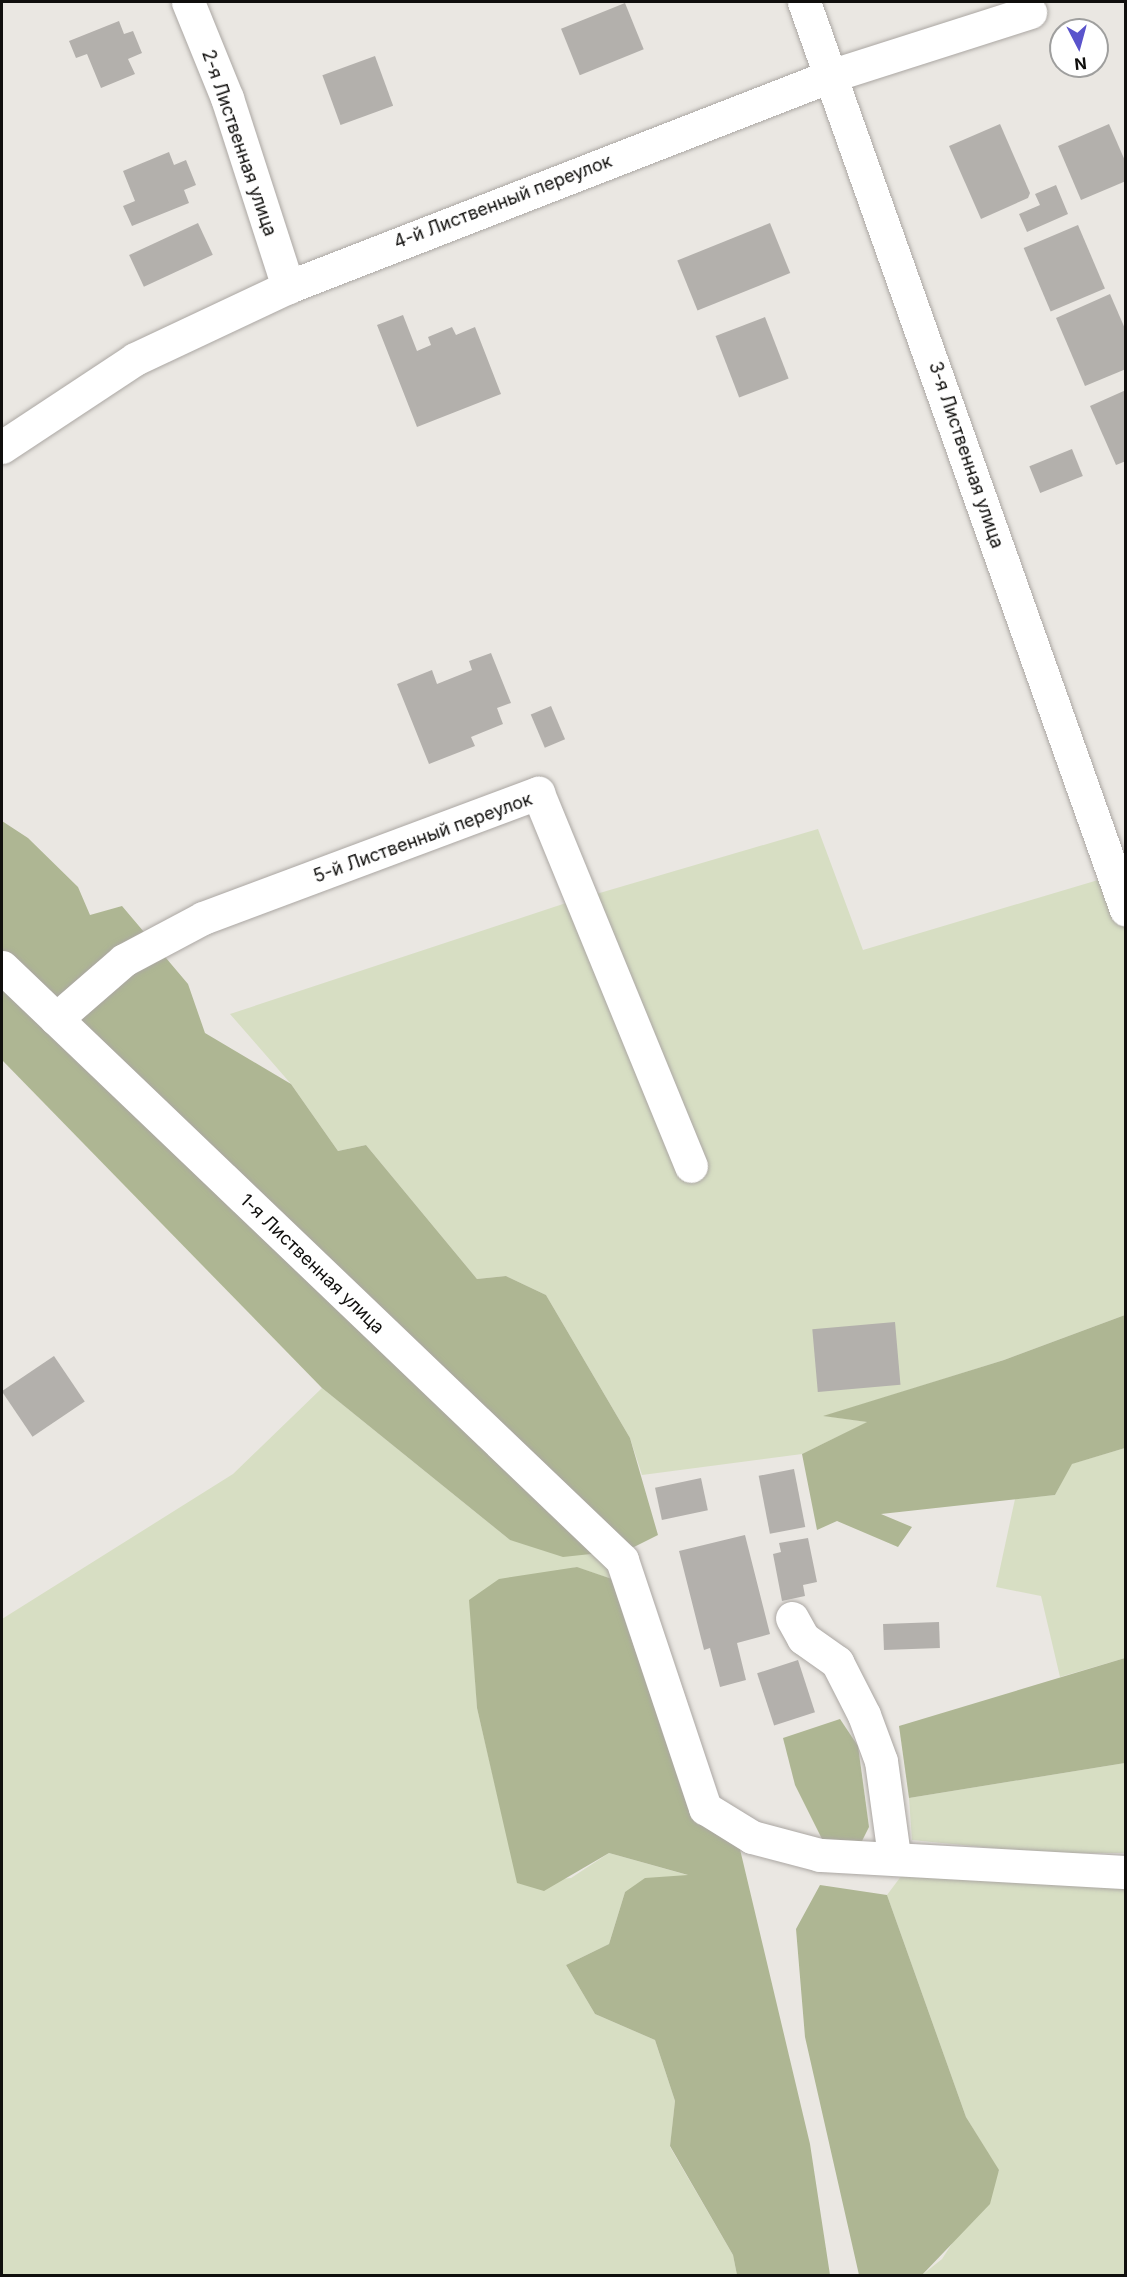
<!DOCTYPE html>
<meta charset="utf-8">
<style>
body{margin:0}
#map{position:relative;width:1127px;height:2277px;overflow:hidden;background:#eae7e2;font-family:Inter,sans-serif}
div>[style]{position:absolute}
.green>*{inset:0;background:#d7dec3}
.forest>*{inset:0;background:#aeb693}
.building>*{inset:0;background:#b3b0ac;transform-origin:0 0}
.roads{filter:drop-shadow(0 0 2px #aba7a3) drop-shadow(0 0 2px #aba7a3)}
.minor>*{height:33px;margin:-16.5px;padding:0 16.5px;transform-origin:16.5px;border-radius:16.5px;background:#fff}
span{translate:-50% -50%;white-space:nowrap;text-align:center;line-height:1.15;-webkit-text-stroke:4.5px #fff;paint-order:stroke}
.street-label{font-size:18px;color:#100f0d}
.frame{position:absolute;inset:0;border:3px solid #100f0d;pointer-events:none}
.north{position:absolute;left:1049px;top:18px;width:60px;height:60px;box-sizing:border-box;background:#fff;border:2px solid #9f9f9e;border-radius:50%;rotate:174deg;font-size:16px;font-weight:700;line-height:24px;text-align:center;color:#100f0d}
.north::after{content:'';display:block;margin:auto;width:21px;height:27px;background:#5a54cc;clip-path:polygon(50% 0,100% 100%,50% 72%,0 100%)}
</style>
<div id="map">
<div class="green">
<div style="clip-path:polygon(818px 829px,863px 950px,1125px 872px,1125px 1315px,1004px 1360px,825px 1416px,868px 1422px,802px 1454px,642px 1475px,630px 1438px,546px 1295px,506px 1276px,477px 1279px,366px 1145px,338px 1151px,291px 1084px,230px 1014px,569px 902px)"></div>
<div style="clip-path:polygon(322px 1388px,510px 1540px,600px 1553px,612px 1579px,576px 1567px,470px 1600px,477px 1708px,518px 1883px,571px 1878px,609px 1853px,691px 1876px,625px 1892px,609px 1944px,566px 1965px,595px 2014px,655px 2040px,675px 2101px,670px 2147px,733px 2255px,737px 2275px,2px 2276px,2px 1619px,233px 1474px)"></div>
<div style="clip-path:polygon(1125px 1448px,1125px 1658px,1060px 1677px,1041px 1596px,996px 1587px,1015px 1499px,1055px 1495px,1071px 1464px)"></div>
<div style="clip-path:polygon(1125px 1763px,1125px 1853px,1044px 1853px,912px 1840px,909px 1798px)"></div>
<div style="clip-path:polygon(902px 1875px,1125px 1885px,1125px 2275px,922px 2275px,942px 2259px,999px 2171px,966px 2117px,887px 1895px)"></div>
</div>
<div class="forest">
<div style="clip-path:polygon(2px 821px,28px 838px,78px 887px,90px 915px,122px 906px,188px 984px,205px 1033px,291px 1084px,338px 1151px,366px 1145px,477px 1279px,506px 1276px,546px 1295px,630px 1438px,658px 1535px,624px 1552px,2px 953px)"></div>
<div style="clip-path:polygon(2px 969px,600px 1553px,563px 1557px,510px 1540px,322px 1388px,2px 1060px)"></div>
<div style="clip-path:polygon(1125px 1315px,1125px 1448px,1072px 1464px,1055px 1495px,881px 1514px,912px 1527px,898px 1547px,837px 1521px,817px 1530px,802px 1454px,867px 1422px,823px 1416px,1004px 1360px)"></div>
<div style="clip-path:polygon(577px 1567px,612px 1579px,739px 1845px,810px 2144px,830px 2275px,737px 2275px,733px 2255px,670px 2146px,675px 2101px,655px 2040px,595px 2014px,566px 1965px,609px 1944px,625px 1892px,645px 1878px,688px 1875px,609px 1853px,544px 1891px,517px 1883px,477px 1708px,469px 1600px,499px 1579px)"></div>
<div style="clip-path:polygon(1125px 1658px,1125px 1763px,909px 1798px,899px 1726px)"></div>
<div style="clip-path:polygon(840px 1719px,858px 1746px,869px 1827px,858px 1849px,828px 1851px,795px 1785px,783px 1738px)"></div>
<div style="clip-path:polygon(820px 1885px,887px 1895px,966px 2117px,999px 2170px,990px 2204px,922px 2275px,859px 2275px,805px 2037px,796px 1929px)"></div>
</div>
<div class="building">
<div style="left:625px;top:3px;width:50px;height:69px;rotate:68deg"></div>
<div style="clip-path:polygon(119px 21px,124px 34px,133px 31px,142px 53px,128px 59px,135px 74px,101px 88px,87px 54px,76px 58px,69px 41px)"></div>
<div style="left:375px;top:56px;width:53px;height:56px;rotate:70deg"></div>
<div style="clip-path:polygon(1000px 124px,1030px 193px,1028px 198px,981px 219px,949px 146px)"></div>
<div style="clip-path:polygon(1109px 124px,1126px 163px,1126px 181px,1081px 200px,1058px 146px)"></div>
<div style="clip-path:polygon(169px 152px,174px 165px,186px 160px,196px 185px,184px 190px,189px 203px,132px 226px,123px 206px,135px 201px,123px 171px)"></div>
<div style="clip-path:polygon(1056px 185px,1068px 214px,1027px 232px,1019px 214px,1040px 205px,1035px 194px)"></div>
<div style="left:198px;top:223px;width:35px;height:76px;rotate:65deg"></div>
<div style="left:770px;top:223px;width:54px;height:100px;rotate:68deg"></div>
<div style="left:1078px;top:225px;width:69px;height:59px;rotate:67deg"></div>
<div style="clip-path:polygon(1110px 294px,1126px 331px,1126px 369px,1085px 386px,1056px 318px)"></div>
<div style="clip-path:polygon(403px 315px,417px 351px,431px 345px,428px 337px,452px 327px,456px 335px,475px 327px,501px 394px,417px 427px,377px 325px)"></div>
<div style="left:765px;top:317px;width:66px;height:53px;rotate:69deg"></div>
<div style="clip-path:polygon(1126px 390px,1126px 461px,1116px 465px,1090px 406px)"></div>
<div style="left:1072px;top:449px;width:29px;height:46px;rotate:68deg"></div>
<div style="clip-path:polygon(491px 653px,511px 703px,497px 708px,503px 724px,471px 737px,475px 746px,429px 764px,397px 684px,432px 670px,437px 684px,472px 670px,469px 661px)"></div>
<div style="left:551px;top:706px;width:36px;height:22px;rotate:67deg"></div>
<div style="left:895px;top:1322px;width:63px;height:83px;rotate:85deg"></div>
<div style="left:54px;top:1356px;width:55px;height:63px;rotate:56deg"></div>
<div style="left:794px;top:1469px;width:59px;height:36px;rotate:79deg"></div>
<div style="left:701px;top:1478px;width:33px;height:47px;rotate:78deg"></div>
<div style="clip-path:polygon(745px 1535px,770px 1634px,737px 1643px,746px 1680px,720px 1687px,710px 1648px,704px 1650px,679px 1551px)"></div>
<div style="clip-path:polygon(808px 1538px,817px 1582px,803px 1585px,805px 1596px,782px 1601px,773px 1554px,781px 1552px,779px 1543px)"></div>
<div style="left:939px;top:1622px;width:26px;height:56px;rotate:88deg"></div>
<div style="left:798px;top:1660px;width:55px;height:43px;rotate:72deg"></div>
</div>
<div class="roads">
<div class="minor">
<div style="left:188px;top:2px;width:104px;rotate:67.9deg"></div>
<div style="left:227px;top:98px;width:199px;rotate:72.1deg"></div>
<div style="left:804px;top:2px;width:963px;rotate:70.47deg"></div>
<div style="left:2px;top:447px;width:159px;rotate:-33.5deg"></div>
<div style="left:135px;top:359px;width:169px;rotate:-25.2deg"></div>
<div style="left:288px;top:287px;width:585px;rotate:-21.26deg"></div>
<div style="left:833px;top:75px;width:207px;rotate:-17.7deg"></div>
<div style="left:2px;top:967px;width:858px;rotate:43.72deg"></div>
<div style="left:622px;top:1560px;width:262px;rotate:71.5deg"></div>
<div style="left:705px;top:1808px;width:55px;rotate:31.7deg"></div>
<div style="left:752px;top:1837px;width:70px;rotate:14.8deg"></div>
<div style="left:820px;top:1855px;width:306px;rotate:3.2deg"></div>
<div style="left:56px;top:1019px;width:90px;rotate:-40.9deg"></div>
<div style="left:124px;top:960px;width:89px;rotate:-28deg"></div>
<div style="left:203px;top:918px;width:358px;rotate:-20.5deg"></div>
<div style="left:538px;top:793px;width:403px;rotate:67.7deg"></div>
<div style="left:792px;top:1618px;width:23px;rotate:61deg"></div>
<div style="left:803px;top:1638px;width:42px;rotate:35.2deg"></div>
<div style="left:837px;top:1662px;width:59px;rotate:63deg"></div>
<div style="left:864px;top:1715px;width:49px;rotate:69.7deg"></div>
<div style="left:881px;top:1761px;width:96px;rotate:82.2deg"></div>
</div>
</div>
<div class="street-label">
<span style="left:239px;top:143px;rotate:71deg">2-я Лиственная улица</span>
<span style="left:503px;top:202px;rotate:-21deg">4-й Лиственный переулок</span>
<span style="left:966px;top:455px;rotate:71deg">3-я Лиственная улица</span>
<span style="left:423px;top:838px;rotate:-20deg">5-й Лиственный переулок</span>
<span style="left:312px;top:1264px;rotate:44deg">1-я Лиственная улица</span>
</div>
<div class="frame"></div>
<div class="north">N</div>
</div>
